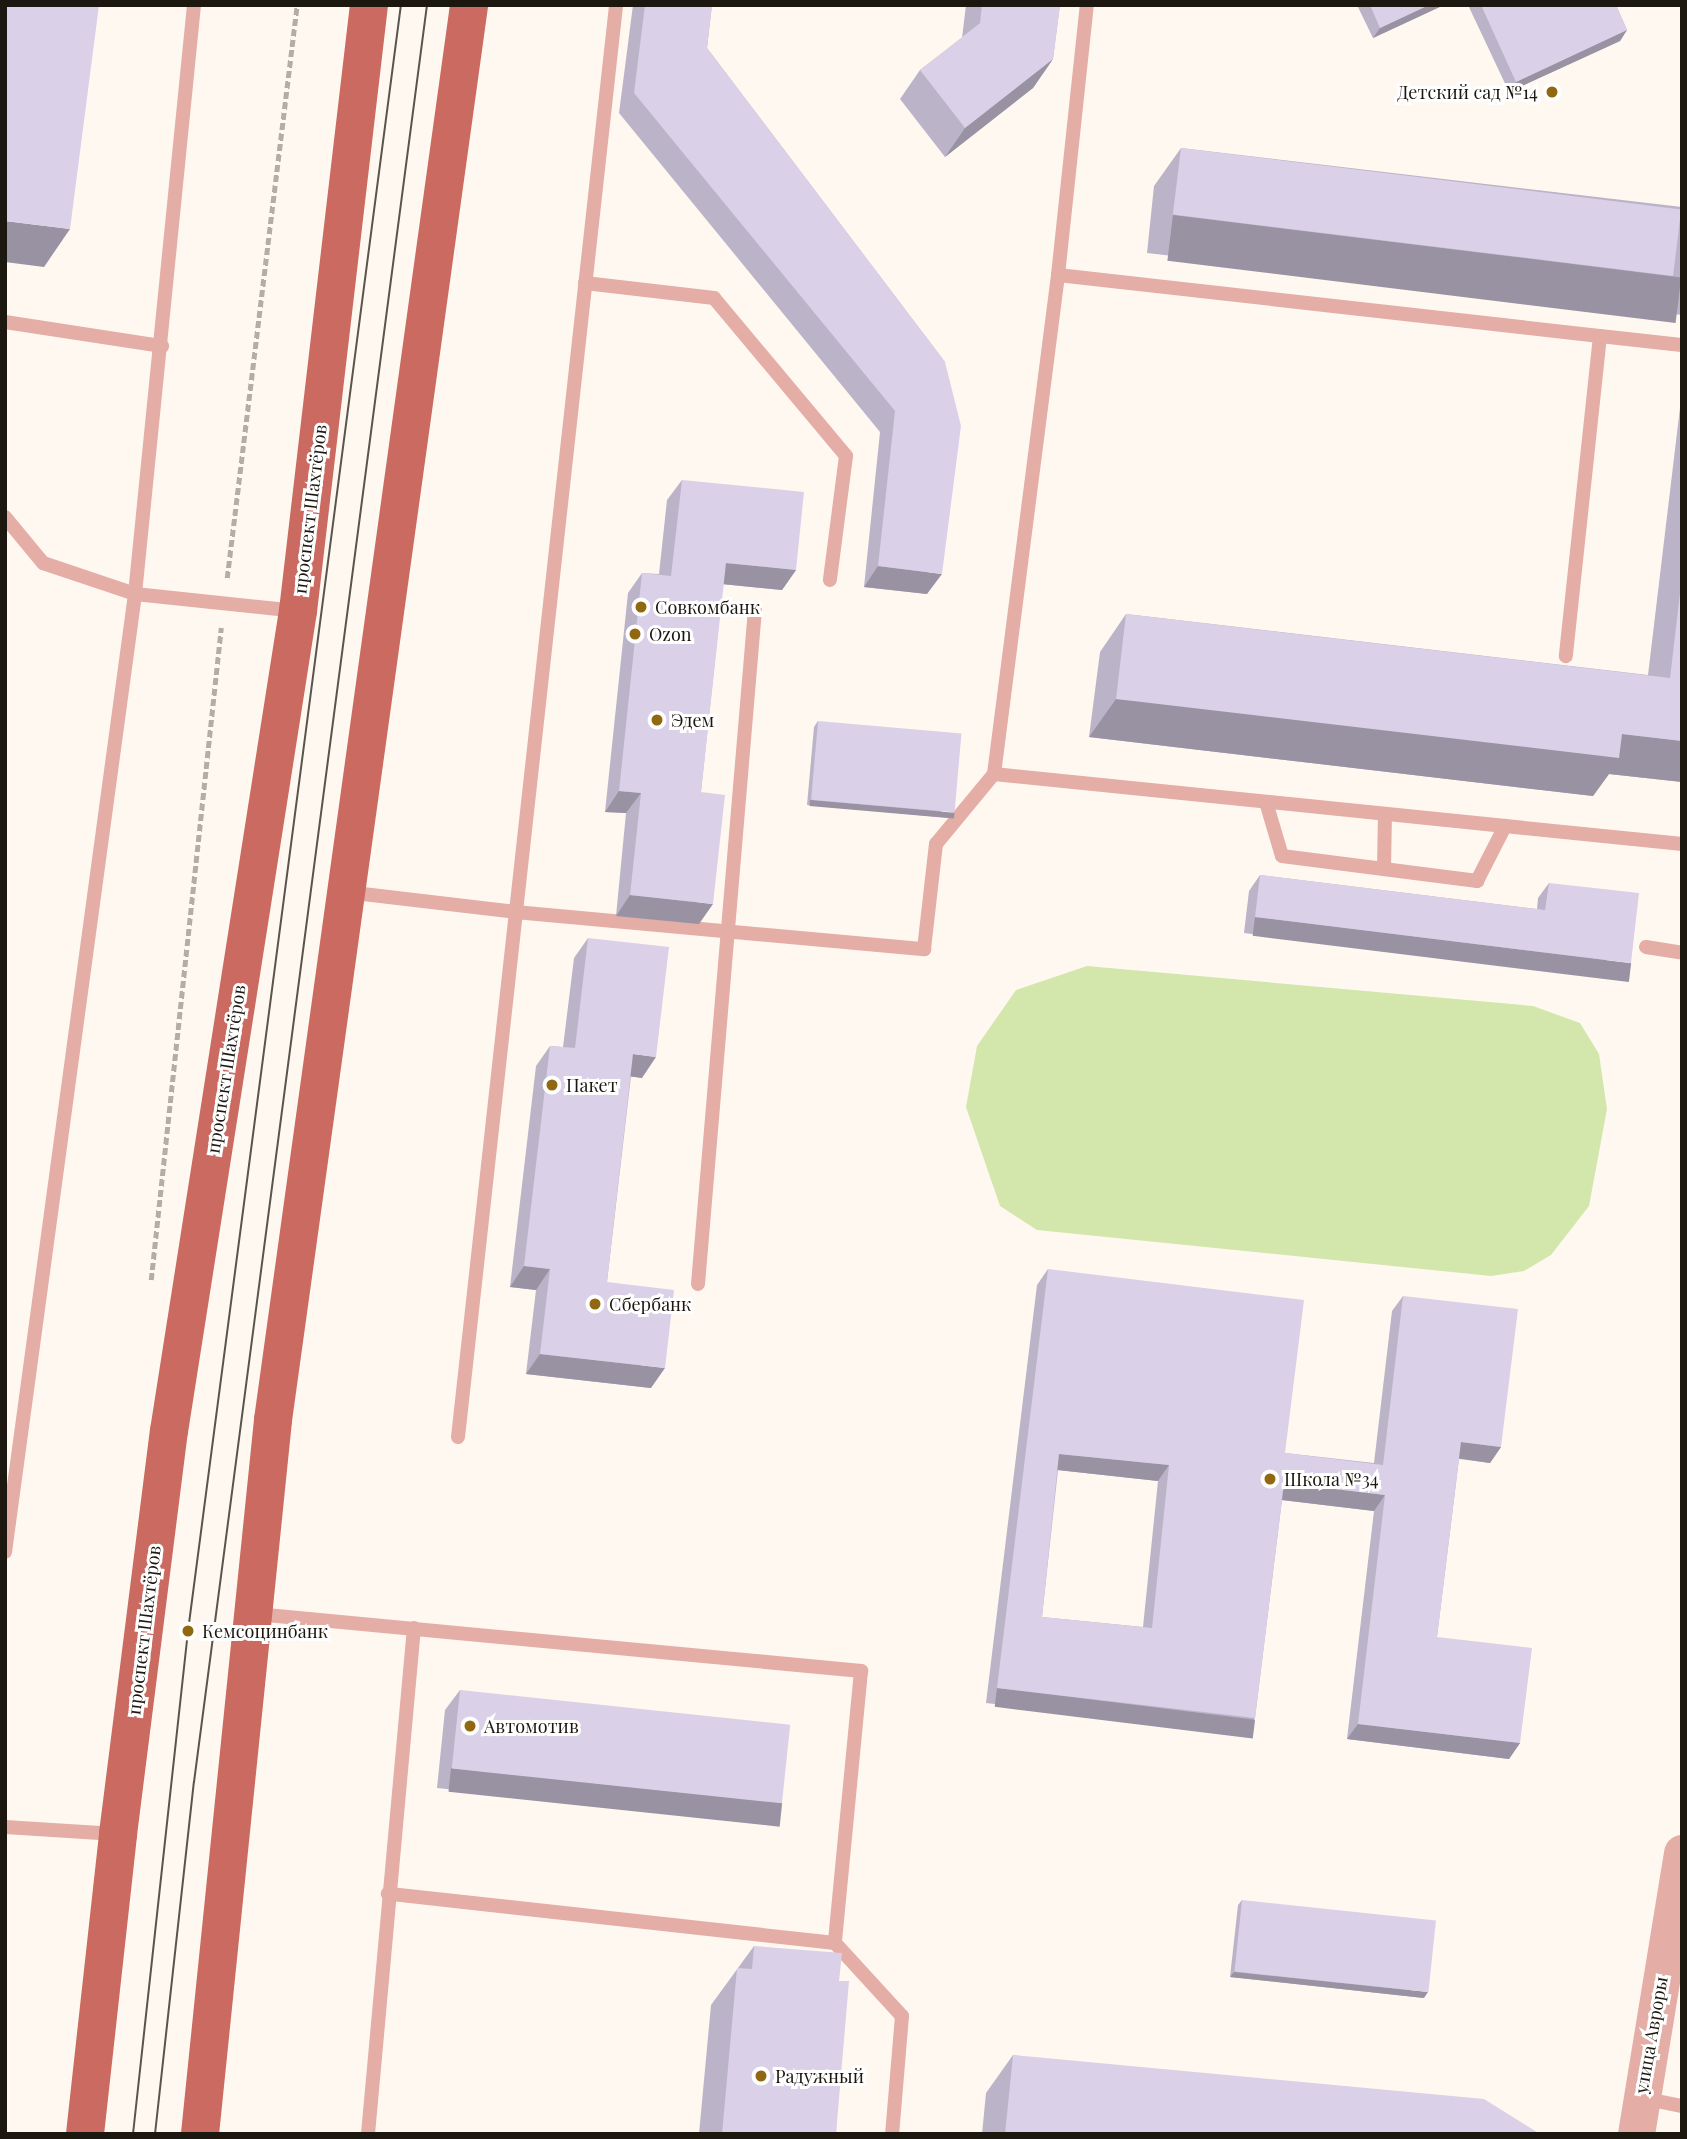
<!DOCTYPE html>
<meta charset="utf-8">
<style>
body{margin:0}
#map{position:relative;width:1687px;height:2139px;overflow:hidden;background:#fff8f0;font-family:"Playfair Display",serif}
div>[style]{position:absolute}
.green>*{inset:0;background:#d3e7ad}
.path>*{height:4.5px;margin-top:-2.25px;transform-origin:0;background:repeating-linear-gradient(90deg,#b3ada5 0 7px,transparent 0 10.5px)}
.service>*{height:14px;margin:-7px;padding:0 7px;transform-origin:7px;border-radius:7px;background:#e4ada6}
.tertiary>*{height:37px;margin:-18.5px;padding:0 18.5px;transform-origin:18.5px;border-radius:18.5px;background:#e4ada6}
.primary>*{height:38px;margin:-19px;padding:0 19px;transform-origin:19px;border-radius:19px;background:#ca6a60}
.tram>*{height:2px;margin:-1px;padding:0 1px;transform-origin:1px;border-radius:1px;background:#59544c}
.wall>*{inset:0;background:#bbb3c7}
.shaded-wall>*{inset:0;background:#9992a2;transform-origin:0 0}
.building>*{inset:0;background:#dad0e7;transform-origin:0 0}
.dots>*{width:19px;height:19px;translate:-50% -50%;box-sizing:border-box;border:4px solid #fff;border-radius:50%}
span{translate:-50% -50%;white-space:nowrap;text-align:center;line-height:1.15;-webkit-text-stroke:6px #fff;paint-order:stroke}
.poi-label{font-size:18px;color:#1c170f}
.right{translate:-100% -50%;text-align:right}
.left{translate:0 -50%;text-align:left}
.street-label{font-size:18px;color:#1c170f}
.frame{position:absolute;inset:0;border:7px solid #1c170f;pointer-events:none}
</style>
<div id="map">
<div class="green">
<div style="clip-path:polygon(1087px 966px,1533px 1006px,1580px 1023px,1599px 1054px,1607px 1109px,1589px 1206px,1551px 1255px,1524px 1271px,1491px 1276px,1037px 1230px,1000px 1206px,966px 1107px,977px 1046px,1016px 990px)"></div>
</div>
<div class="path">
<div style="left:227px;top:578px;width:577px;rotate:-83.04deg"></div>
<div style="left:151px;top:1280px;width:656px;rotate:-83.87deg"></div>
</div>
<div class="service">
<div style="left:1058px;top:275px;width:545px;rotate:6.42deg"></div>
<div style="left:1600px;top:336px;width:322px;rotate:96.1deg"></div>
<div style="left:585px;top:283px;width:130px;rotate:6.6deg"></div>
<div style="left:714px;top:298px;width:206px;rotate:50.1deg"></div>
<div style="left:846px;top:456px;width:125px;rotate:97.4deg"></div>
<div style="left:5px;top:322px;width:159px;rotate:8.7deg"></div>
<div style="left:1600px;top:336px;width:82px;rotate:6.3deg"></div>
<div style="left:5px;top:517px;width:60px;rotate:50.4deg"></div>
<div style="left:43px;top:563px;width:97px;rotate:18.6deg"></div>
<div style="left:135px;top:594px;width:163px;rotate:6deg"></div>
<div style="left:994px;top:774px;width:503px;rotate:-82.69deg"></div>
<div style="left:1058px;top:275px;width:272px;rotate:-83.9deg"></div>
<div style="left:1266px;top:802px;width:56px;rotate:73.5deg"></div>
<div style="left:1282px;top:856px;width:197px;rotate:7.3deg"></div>
<div style="left:1477px;top:881px;width:62px;rotate:-63deg"></div>
<div style="left:1384px;top:869px;width:55px;rotate:-89deg"></div>
<div style="left:346px;top:892px;width:170px;rotate:6.7deg"></div>
<div style="left:515px;top:912px;width:411px;rotate:5.2deg"></div>
<div style="left:924px;top:949px;width:106px;rotate:-83.5deg"></div>
<div style="left:936px;top:844px;width:91px;rotate:-50.4deg"></div>
<div style="left:994px;top:774px;width:692px;rotate:5.81deg"></div>
<div style="left:1646px;top:947px;width:36px;rotate:9deg"></div>
<div style="left:698px;top:1284px;width:676px;rotate:-85.17deg"></div>
<div style="left:458px;top:1437px;width:1441px;rotate:-83.7deg"></div>
<div style="left:5px;top:1552px;width:967px;rotate:-82.27deg"></div>
<div style="left:135px;top:594px;width:592px;rotate:-84.28deg"></div>
<div style="left:256px;top:1614px;width:608px;rotate:5.38deg"></div>
<div style="left:861px;top:1671px;width:273px;rotate:95.5deg"></div>
<div style="left:835px;top:1943px;width:450px;rotate:-173.7deg"></div>
<div style="left:5px;top:1827px;width:111px;rotate:3.6deg"></div>
<div style="left:835px;top:1943px;width:99px;rotate:47.5deg"></div>
<div style="left:902px;top:2016px;width:118px;rotate:94.8deg"></div>
<div style="left:1642px;top:2098px;width:41px;rotate:11.3deg"></div>
<div style="left:368px;top:2134px;width:508px;rotate:-84.81deg"></div>
</div>
<div class="tertiary">
<div style="left:1636px;top:2134px;width:285px;rotate:-80.7deg"></div>
</div>
<div class="primary">
<div style="left:85px;top:2134px;width:302px;rotate:-83.7deg"></div>
<div style="left:118px;top:1834px;width:406px;rotate:-82.8deg"></div>
<div style="left:169px;top:1431px;width:830px;rotate:-81.06deg"></div>
<div style="left:298px;top:611px;width:610px;rotate:-83.32deg"></div>
<div style="left:200px;top:2134px;width:718px;rotate:-84.16deg"></div>
<div style="left:273px;top:1420px;width:1429px;rotate:-82.11deg"></div>
</div>
<div class="tram">
<div style="left:133px;top:2134px;width:506px;rotate:-83.76deg"></div>
<div style="left:188px;top:1631px;width:1640px;rotate:-82.54deg"></div>
<div style="left:155px;top:2134px;width:354px;rotate:-83.7deg"></div>
<div style="left:194px;top:1782px;width:1792px;rotate:-82.53deg"></div>
</div>
<div class="wall">
<div style="clip-path:polygon(633px 5px,712px 5px,707px 48px,945px 362px,927px 594px,864px 587px,880px 432px,619px 113px)"></div>
<div style="clip-path:polygon(966px 5px,1060px 5px,1053px 59px,1033px 88px,945px 157px,900px 99px,920px 70px,962px 38px)"></div>
<div style="clip-path:polygon(1357px 5px,1444px 5px,1373px 38px)"></div>
<div style="clip-path:polygon(1468px 5px,1616px 5px,1627px 30px,1620px 41px,1509px 92px)"></div>
<div style="clip-path:polygon(1181px 148px,1682px 207px,1682px 315px,1147px 253px,1154px 186px)"></div>
<div style="clip-path:polygon(1682px 391px,1682px 782px,1609px 774px,1593px 796px,1089px 737px,1100px 652px,1126px 614px,1648px 675px)"></div>
<div style="clip-path:polygon(682px 480px,796px 570px,782px 590px,723px 584px,701px 792px,699px 924px,616px 916px,626px 813px,605px 812px,628px 593px,642px 573px,659px 574px,667px 500px)"></div>
<div style="clip-path:polygon(818px 721px,950px 818px,807px 805px,814px 727px)"></div>
<div style="clip-path:polygon(1260px 875px,1537px 909px,1538px 898px,1549px 883px,1620px 979px,1244px 933px,1249px 891px)"></div>
<div style="clip-path:polygon(588px 938px,642px 1078px,631px 1076px,607px 1282px,651px 1388px,526px 1374px,536px 1290px,510px 1287px,536px 1066px,550px 1046px,563px 1047px,574px 958px)"></div>
<div style="clip-path:polygon(evenodd,1048px 1269px,1285px 1453px,1374px 1463px,1392px 1311px,1403px 1296px,1501px 1447px,1490px 1463px,1459px 1459px,1437px 1637px,1520px 1743px,1509px 1759px,1347px 1739px,1374px 1511px,1282px 1500px,1255px 1718px,1244px 1734px,986px 1703px,1037px 1285px,1048px 1269px,1058px 1470px,1158px 1481px,1143px 1627px,1042px 1617px,1058px 1470px)"></div>
<div style="clip-path:polygon(460px 1690px,782px 1802px,768px 1822px,437px 1788px,445px 1710px)"></div>
<div style="clip-path:polygon(1242px 1900px,1424px 1998px,1230px 1977px,1238px 1905px)"></div>
<div style="clip-path:polygon(754px 1946px,839px 1981px,836px 2134px,699px 2134px,711px 2005px)"></div>
<div style="clip-path:polygon(1013px 2055px,1540px 2134px,982px 2134px,986px 2093px)"></div>
</div>
<div class="shaded-wall">
<div style="clip-path:polygon(1429px 5px,1444px 5px,1373px 38px,1380px 28px)"></div>
<div style="clip-path:polygon(1627px 30px,1620px 41px,1509px 92px,1516px 82px)"></div>
<div style="clip-path:polygon(1053px 59px,1033px 88px,945px 157px,965px 128px)"></div>
<div style="left:1173px;top:215px;width:512px;height:46px;rotate:7deg"></div>
<div style="clip-path:polygon(5px 221px,70px 229px,44px 267px,5px 262px)"></div>
<div style="clip-path:polygon(726px 563px,796px 570px,782px 590px,711px 583px)"></div>
<div style="clip-path:polygon(878px 566px,942px 574px,927px 594px,864px 587px)"></div>
<div style="clip-path:polygon(1116px 699px,1622px 734px,1682px 741px,1682px 782px,1609px 774px,1593px 796px,1089px 737px)"></div>
<div style="clip-path:polygon(619px 791px,641px 793px,626px 813px,605px 812px)"></div>
<div style="left:810px;top:800px;width:145px;height:6px;rotate:5deg"></div>
<div style="clip-path:polygon(630px 895px,713px 904px,699px 924px,616px 916px)"></div>
<div style="left:1255px;top:917px;width:379px;height:19px;rotate:7deg"></div>
<div style="clip-path:polygon(633px 1054px,656px 1057px,642px 1078px,619px 1075px)"></div>
<div style="clip-path:polygon(524px 1266px,550px 1269px,536px 1290px,510px 1287px)"></div>
<div style="clip-path:polygon(540px 1354px,665px 1368px,651px 1388px,526px 1374px)"></div>
<div style="clip-path:polygon(1461px 1442px,1501px 1447px,1490px 1463px,1450px 1457px)"></div>
<div style="clip-path:polygon(1059px 1454px,1169px 1465px,1158px 1481px,1048px 1469px)"></div>
<div style="clip-path:polygon(1284px 1483px,1385px 1495px,1374px 1511px,1273px 1499px)"></div>
<div style="left:997px;top:1688px;width:260px;height:19px;rotate:7deg"></div>
<div style="clip-path:polygon(1358px 1724px,1520px 1743px,1509px 1759px,1347px 1739px)"></div>
<div style="left:451px;top:1768px;width:333px;height:24px;rotate:6deg"></div>
<div style="clip-path:polygon(1234px 1972px,1428px 1992px,1424px 1998px,1230px 1977px)"></div>
</div>
<div class="building">
<div style="clip-path:polygon(5px 5px,99px 5px,70px 229px,5px 221px)"></div>
<div style="clip-path:polygon(645px 5px,712px 5px,707px 48px,945px 362px,961px 426px,942px 574px,878px 566px,895px 411px,634px 93px)"></div>
<div style="clip-path:polygon(982px 5px,1060px 5px,1053px 59px,965px 128px,920px 70px,980px 23px)"></div>
<div style="clip-path:polygon(1370px 5px,1429px 5px,1380px 28px)"></div>
<div style="clip-path:polygon(1481px 5px,1616px 5px,1627px 30px,1516px 82px)"></div>
<div style="left:1181px;top:148px;width:504px;height:67px;rotate:7deg"></div>
<div style="clip-path:polygon(682px 480px,804px 492px,796px 570px,726px 563px,701px 792px,725px 795px,713px 904px,630px 895px,641px 793px,619px 791px,642px 573px,671px 576px)"></div>
<div style="clip-path:polygon(1682px 576px,1682px 741px,1622px 734px,1619px 758px,1116px 699px,1126px 614px,1670px 678px)"></div>
<div style="left:818px;top:721px;width:144px;height:79px;rotate:5deg"></div>
<div style="clip-path:polygon(1260px 875px,1545px 910px,1549px 883px,1639px 893px,1631px 963px,1255px 917px)"></div>
<div style="clip-path:polygon(588px 938px,669px 947px,656px 1057px,633px 1054px,607px 1282px,674px 1290px,665px 1368px,540px 1354px,550px 1269px,524px 1266px,550px 1046px,575px 1048px)"></div>
<div style="clip-path:polygon(evenodd,1048px 1269px,1304px 1300px,1285px 1453px,1383px 1465px,1403px 1296px,1518px 1309px,1501px 1447px,1461px 1442px,1437px 1637px,1532px 1648px,1520px 1743px,1358px 1724px,1385px 1495px,1284px 1483px,1255px 1718px,997px 1688px,1048px 1269px,1059px 1454px,1169px 1465px,1152px 1628px,1042px 1617px,1059px 1454px)"></div>
<div style="left:460px;top:1690px;width:332px;height:79px;rotate:6deg"></div>
<div style="left:1242px;top:1900px;width:195px;height:72px;rotate:6deg"></div>
<div style="clip-path:polygon(754px 1946px,842px 1953px,839px 1981px,849px 1981px,836px 2134px,722px 2134px,737px 1968px,752px 1969px)"></div>
<div style="clip-path:polygon(1013px 2055px,1484px 2099px,1540px 2134px,1005px 2134px)"></div>
</div>
<div class="dots">
<div style="left:1552px;top:92px;background:#916810"></div>
<div style="left:641px;top:607px;background:#916810"></div>
<div style="left:635px;top:634px;background:#916810"></div>
<div style="left:657px;top:720px;background:#916810"></div>
<div style="left:552px;top:1085px;background:#916810"></div>
<div style="left:595px;top:1304px;background:#916810"></div>
<div style="left:1270px;top:1479px;background:#916810"></div>
<div style="left:188px;top:1631px;background:#916810"></div>
<div style="left:470px;top:1726px;background:#916810"></div>
<div style="left:761px;top:2076px;background:#916810"></div>
</div>
<div class="poi-label">
<span class="right" style="left:1538px;top:92px">Детский сад №14</span>
<span class="left" style="left:655px;top:607px">Совкомбанк</span>
<span class="left" style="left:649px;top:634px">Ozon</span>
<span class="left" style="left:671px;top:720px">Эдем</span>
<span class="left" style="left:566px;top:1085px">Пакет</span>
<span class="left" style="left:609px;top:1304px">Сбербанк</span>
<span class="left" style="left:1284px;top:1479px">Школа №34</span>
<span class="left" style="left:202px;top:1631px">Кемсоцинбанк</span>
<span class="left" style="left:484px;top:1726px">Автомотив</span>
<span class="left" style="left:775px;top:2076px">Радужный</span>
</div>
<div class="street-label">
<span style="left:310px;top:509px;rotate:-83deg">проспект Шахтёров</span>
<span style="left:226px;top:1069px;rotate:-81deg">проспект Шахтёров</span>
<span style="left:144px;top:1630px;rotate:-83deg">проспект Шахтёров</span>
<span style="left:1651px;top:2035px;rotate:-80deg">улица Авроры</span>
</div>
<div class="frame"></div>
</div>
